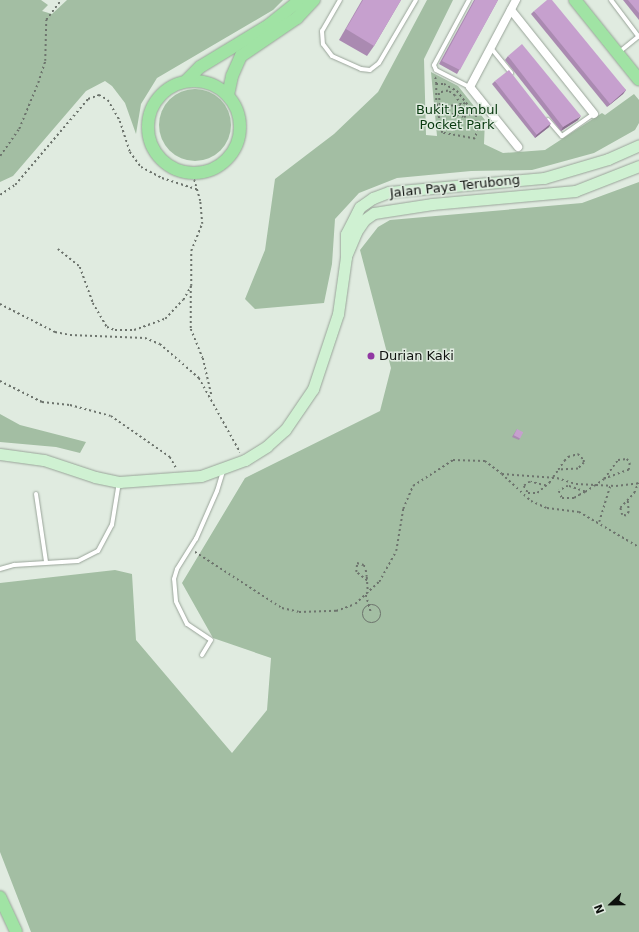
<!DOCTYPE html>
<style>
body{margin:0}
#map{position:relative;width:639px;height:932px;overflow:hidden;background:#e0ebe0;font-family:"DejaVu Sans",sans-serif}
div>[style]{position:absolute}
.green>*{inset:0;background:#a3bea3}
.round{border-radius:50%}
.path>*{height:1.5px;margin-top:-0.75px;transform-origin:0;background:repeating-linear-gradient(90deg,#6d746d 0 2px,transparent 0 5px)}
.path>.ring{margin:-0.75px;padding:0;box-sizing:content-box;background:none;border:1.5px solid #6d746d;border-radius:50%}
.roads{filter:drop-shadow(0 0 1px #99a499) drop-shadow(0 0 1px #99a499)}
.service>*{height:4px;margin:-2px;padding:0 2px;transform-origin:2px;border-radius:2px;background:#fff}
.minor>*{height:8px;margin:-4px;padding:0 4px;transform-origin:4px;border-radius:4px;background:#fff}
.secondary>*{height:11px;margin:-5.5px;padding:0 5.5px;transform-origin:5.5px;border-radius:5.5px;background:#cff1d2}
.primary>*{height:12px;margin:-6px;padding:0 6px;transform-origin:6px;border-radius:6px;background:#a0e3a4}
.primary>.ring{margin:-6px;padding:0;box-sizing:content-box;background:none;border:12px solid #a0e3a4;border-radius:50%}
.wall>*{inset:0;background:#aa8ab1}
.shaded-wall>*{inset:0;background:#8b7090}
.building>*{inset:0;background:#c6a0ce;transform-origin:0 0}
.dots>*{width:11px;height:11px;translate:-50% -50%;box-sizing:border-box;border:2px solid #e0ebe0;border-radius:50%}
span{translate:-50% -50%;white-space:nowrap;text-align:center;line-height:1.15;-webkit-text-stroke:3px #e0ebe0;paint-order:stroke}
.park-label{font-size:13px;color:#08390f}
.street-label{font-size:13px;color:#0d110d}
.poi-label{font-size:13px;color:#0d110d}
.left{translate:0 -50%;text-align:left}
.north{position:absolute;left:591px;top:884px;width:40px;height:40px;-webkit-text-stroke:3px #e0ebe0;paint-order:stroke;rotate:248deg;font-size:11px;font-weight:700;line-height:16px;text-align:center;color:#0d110d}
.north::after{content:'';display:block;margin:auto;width:14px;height:18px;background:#0d110d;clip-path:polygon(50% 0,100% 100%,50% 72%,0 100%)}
</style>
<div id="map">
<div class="green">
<div style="clip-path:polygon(0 0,41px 0,48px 5px,42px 11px,52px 14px,67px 0,283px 0,273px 10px,157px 78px,141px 104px,136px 134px,125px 103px,112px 86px,105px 81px,86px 91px,13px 176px,0 182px)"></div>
<div style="clip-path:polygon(427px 0,453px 0,424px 59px,426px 135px,437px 136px,431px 72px,458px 86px,485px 120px,484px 144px,503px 153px,545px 150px,602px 113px,605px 115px,634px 94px,639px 100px,639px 123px,635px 130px,594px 153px,532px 170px,471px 171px,397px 178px,359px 193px,335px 219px,332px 264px,324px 303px,255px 309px,245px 299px,265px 250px,275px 179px,334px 134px,378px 92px)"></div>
<div class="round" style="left:159px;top:89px;width:72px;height:72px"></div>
<div style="clip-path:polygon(639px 182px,639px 932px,31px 932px,0 852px,0 583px,115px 570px,132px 574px,136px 640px,232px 753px,267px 710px,271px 658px,213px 638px,182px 583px,245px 478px,380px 411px,391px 368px,360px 250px,378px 227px,390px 220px,582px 203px)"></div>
<div style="clip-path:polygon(0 414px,20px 425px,86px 442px,80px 453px,56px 447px,0 442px)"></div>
</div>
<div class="path">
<div style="left:436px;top:84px;width:8px"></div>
<div style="left:444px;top:84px;width:15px;rotate:28deg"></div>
<div style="left:457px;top:91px;width:31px;rotate:52deg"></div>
<div style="left:476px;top:115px;width:14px;rotate:82deg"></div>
<div style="left:478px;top:129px;width:10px;rotate:107deg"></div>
<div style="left:475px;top:139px;width:34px;rotate:-170deg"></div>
<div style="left:442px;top:133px;width:29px;rotate:-102deg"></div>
<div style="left:436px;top:105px;width:21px;rotate:-90deg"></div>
<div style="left:436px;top:84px;width:6px;rotate:-99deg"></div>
<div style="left:435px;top:78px;width:1px;rotate:-45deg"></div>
<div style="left:436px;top:105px;width:23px;rotate:2deg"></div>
<div style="left:459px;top:106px;width:7px;rotate:-27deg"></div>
<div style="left:461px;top:105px;width:11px;rotate:-124deg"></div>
<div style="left:455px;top:96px;width:9px;rotate:-144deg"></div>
<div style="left:448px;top:91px;width:9px;rotate:167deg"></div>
<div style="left:439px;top:93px;width:12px;rotate:85deg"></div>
<div style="left:440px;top:105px;width:11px;rotate:49deg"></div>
<div style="left:447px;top:113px;width:17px;rotate:13deg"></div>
<div style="left:464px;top:117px;width:11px;rotate:-22deg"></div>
<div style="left:478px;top:129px;width:14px;rotate:-4deg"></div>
<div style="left:0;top:156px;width:33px;rotate:-55deg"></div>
<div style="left:19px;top:129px;width:50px;rotate:-67.6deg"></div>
<div style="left:38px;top:83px;width:23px;rotate:-72deg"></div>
<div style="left:45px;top:61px;width:41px;rotate:-88.6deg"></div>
<div style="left:46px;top:20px;width:25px;rotate:-53deg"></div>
<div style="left:0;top:195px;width:18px;rotate:-34deg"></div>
<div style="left:15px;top:185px;width:113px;rotate:-49.7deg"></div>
<div style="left:88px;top:99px;width:12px;rotate:-20deg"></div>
<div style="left:99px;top:95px;width:10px;rotate:29deg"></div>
<div style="left:108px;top:100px;width:24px;rotate:60deg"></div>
<div style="left:120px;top:121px;width:33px;rotate:72deg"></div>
<div style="left:130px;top:152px;width:19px;rotate:54deg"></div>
<div style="left:141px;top:167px;width:24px;rotate:28deg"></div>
<div style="left:162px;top:178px;width:38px;rotate:18deg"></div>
<div style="left:58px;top:249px;width:28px;rotate:39deg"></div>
<div style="left:80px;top:267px;width:38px;rotate:70deg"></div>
<div style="left:93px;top:303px;width:28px;rotate:60deg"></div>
<div style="left:107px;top:327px;width:9px;rotate:21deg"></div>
<div style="left:115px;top:330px;width:19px"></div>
<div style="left:134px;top:330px;width:33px;rotate:-20deg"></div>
<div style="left:165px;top:319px;width:26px;rotate:-47deg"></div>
<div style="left:183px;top:300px;width:16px;rotate:-60deg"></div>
<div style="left:191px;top:286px;width:35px;rotate:-90deg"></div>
<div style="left:191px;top:251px;width:29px;rotate:-68deg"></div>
<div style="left:202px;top:224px;width:23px;rotate:-95deg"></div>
<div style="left:200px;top:201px;width:29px;rotate:-106deg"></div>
<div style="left:191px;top:286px;width:43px;rotate:90deg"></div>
<div style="left:191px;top:329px;width:31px;rotate:68deg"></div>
<div style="left:203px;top:358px;width:40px;rotate:77deg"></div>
<div style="left:0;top:304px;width:62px;rotate:27deg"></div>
<div style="left:55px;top:332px;width:15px;rotate:11deg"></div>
<div style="left:70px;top:335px;width:75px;rotate:2.3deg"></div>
<div style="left:145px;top:338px;width:16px;rotate:22deg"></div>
<div style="left:160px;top:344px;width:52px;rotate:41.1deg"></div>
<div style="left:199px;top:378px;width:85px;rotate:61deg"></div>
<div style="left:0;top:381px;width:47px;rotate:26.6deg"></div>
<div style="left:42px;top:402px;width:28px;rotate:6deg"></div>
<div style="left:70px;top:405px;width:42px;rotate:15deg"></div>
<div style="left:111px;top:416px;width:72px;rotate:34.8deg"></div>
<div style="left:170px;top:457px;width:13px;rotate:61deg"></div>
<div style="left:502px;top:474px;width:40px;rotate:43deg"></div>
<div style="left:531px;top:501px;width:17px;rotate:24deg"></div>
<div style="left:547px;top:508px;width:32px;rotate:7deg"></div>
<div style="left:579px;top:512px;width:69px;rotate:30.3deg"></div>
<div style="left:546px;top:486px;width:16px;rotate:-166deg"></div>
<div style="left:530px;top:482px;width:7px;rotate:146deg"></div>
<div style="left:524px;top:486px;width:8px;rotate:60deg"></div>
<div style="left:528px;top:493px;width:9px"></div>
<div style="left:537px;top:493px;width:16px;rotate:-40deg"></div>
<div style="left:549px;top:483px;width:7px;rotate:-56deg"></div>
<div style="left:553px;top:477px;width:9px;rotate:-54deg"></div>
<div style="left:558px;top:470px;width:11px;rotate:-56deg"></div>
<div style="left:564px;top:461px;width:6px;rotate:-45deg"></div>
<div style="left:568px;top:457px;width:10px;rotate:-17deg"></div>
<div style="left:578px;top:454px;width:8px;rotate:45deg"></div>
<div style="left:584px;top:460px;width:3px;rotate:90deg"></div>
<div style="left:584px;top:463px;width:8px;rotate:135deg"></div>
<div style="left:578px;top:469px;width:20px;rotate:177deg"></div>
<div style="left:585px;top:492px;width:18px;rotate:-161deg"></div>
<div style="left:568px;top:486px;width:10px;rotate:151deg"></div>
<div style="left:559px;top:491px;width:8px;rotate:67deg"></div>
<div style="left:562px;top:498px;width:12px"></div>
<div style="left:574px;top:498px;width:6px;rotate:-31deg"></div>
<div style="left:579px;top:495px;width:7px;rotate:-27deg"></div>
<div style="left:585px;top:492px;width:11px;rotate:-34deg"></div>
<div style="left:594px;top:486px;width:12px;rotate:-35deg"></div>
<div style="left:604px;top:479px;width:24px;rotate:-54deg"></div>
<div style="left:618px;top:460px;width:9px;rotate:-6deg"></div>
<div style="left:627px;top:459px;width:5px;rotate:53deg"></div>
<div style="left:630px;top:463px;width:7px;rotate:98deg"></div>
<div style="left:629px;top:470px;width:27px;rotate:160deg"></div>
<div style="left:628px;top:501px;width:11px;rotate:85deg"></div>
<div style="left:629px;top:512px;width:5px;rotate:127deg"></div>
<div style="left:626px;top:516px;width:4px;rotate:-166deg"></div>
<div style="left:622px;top:515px;width:7px;rotate:-106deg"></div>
<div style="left:620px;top:508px;width:21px;rotate:-47deg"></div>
<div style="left:634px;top:493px;width:11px;rotate:-68deg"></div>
<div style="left:599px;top:522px;width:38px;rotate:-73deg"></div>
<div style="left:195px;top:552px;width:103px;rotate:32.8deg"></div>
<div style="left:282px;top:608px;width:17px;rotate:13deg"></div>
<div style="left:299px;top:612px;width:37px;rotate:-2deg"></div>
<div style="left:336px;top:611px;width:20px;rotate:-20deg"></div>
<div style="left:355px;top:604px;width:33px;rotate:-43deg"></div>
<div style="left:379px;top:582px;width:35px;rotate:-61deg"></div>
<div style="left:396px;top:551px;width:43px;rotate:-80.5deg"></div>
<div style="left:403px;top:509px;width:25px;rotate:-67deg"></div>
<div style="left:413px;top:486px;width:48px;rotate:-33deg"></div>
<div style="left:453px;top:460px;width:32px;rotate:2deg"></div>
<div style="left:485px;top:461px;width:21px;rotate:37deg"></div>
<div style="left:502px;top:474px;width:55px;rotate:4.2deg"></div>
<div style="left:557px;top:478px;width:20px;rotate:18deg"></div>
<div style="left:576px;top:484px;width:40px;rotate:2.9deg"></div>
<div style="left:616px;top:486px;width:23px;rotate:-7deg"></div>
<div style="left:367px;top:581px;width:14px;rotate:-141deg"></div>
<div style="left:356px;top:572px;width:9px;rotate:-84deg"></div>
<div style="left:357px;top:563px;width:7px;rotate:16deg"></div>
<div style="left:364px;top:565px;width:5px;rotate:68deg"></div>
<div style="left:366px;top:570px;width:7px;rotate:82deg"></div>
<div style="left:367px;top:577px;width:16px;rotate:86deg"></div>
<div style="left:366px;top:595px;width:18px;rotate:74deg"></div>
<div class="ring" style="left:363px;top:605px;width:16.5px;height:16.5px"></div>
</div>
<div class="roads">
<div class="service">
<div style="left:340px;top:0;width:36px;rotate:120deg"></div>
<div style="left:322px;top:31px;width:13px;rotate:86deg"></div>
<div style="left:323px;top:44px;width:15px;rotate:53deg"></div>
<div style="left:332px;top:56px;width:32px;rotate:24deg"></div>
<div style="left:361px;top:69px;width:9px;rotate:6deg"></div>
<div style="left:370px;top:70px;width:11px;rotate:-38deg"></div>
<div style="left:379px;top:63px;width:73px;rotate:-59.6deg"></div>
<div style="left:469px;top:0;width:74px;rotate:118.3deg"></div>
<div style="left:434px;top:65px;width:5px;rotate:68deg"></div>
<div style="left:436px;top:70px;width:38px;rotate:27deg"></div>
<div style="left:611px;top:0;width:46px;rotate:52.9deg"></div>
<div style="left:491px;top:48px;width:32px;rotate:51deg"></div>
<div style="left:618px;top:53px;width:27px;rotate:-39deg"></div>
<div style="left:548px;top:120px;width:21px;rotate:49deg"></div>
<div style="left:562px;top:136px;width:39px;rotate:-35deg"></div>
<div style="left:36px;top:494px;width:69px;rotate:81.6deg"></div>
<div style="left:0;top:569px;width:15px;rotate:-16deg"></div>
<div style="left:14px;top:565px;width:64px;rotate:-3.6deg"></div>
<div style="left:78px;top:561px;width:22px;rotate:-27deg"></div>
<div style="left:98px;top:551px;width:30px;rotate:-62deg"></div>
<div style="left:112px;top:525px;width:44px;rotate:-80.8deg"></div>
<div style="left:202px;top:655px;width:17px;rotate:-59deg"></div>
<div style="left:211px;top:640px;width:29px;rotate:-146deg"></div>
<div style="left:187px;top:624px;width:25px;rotate:-116deg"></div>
<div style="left:176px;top:601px;width:22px;rotate:-95deg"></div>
<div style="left:174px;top:579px;width:10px;rotate:-73deg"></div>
<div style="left:177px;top:569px;width:36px;rotate:-58deg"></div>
<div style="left:196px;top:539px;width:52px;rotate:-66.4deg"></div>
<div style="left:217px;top:491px;width:21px;rotate:-73deg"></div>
</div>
<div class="minor">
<div style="left:516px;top:0;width:98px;rotate:117.9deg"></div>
<div style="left:470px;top:87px;width:77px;rotate:51.3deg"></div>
<div style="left:511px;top:10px;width:133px;rotate:51.4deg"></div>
</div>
<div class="secondary">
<div style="left:346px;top:256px;width:26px;rotate:-67deg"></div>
<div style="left:356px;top:232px;width:14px;rotate:-56deg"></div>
<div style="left:364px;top:220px;width:12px;rotate:-35deg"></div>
<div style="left:374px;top:213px;width:59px;rotate:-8.8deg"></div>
<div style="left:432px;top:204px;width:144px;rotate:-5.2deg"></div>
<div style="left:575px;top:191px;width:69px;rotate:-21.3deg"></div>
<div style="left:0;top:454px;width:44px;rotate:7.8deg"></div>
<div style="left:44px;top:460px;width:54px;rotate:18.4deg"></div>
<div style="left:95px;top:477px;width:25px;rotate:12deg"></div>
<div style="left:119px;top:482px;width:82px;rotate:-4.2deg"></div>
<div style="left:201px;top:476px;width:47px;rotate:-20deg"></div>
<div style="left:245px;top:460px;width:26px;rotate:-32deg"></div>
<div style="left:267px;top:446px;width:24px;rotate:-42deg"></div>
<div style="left:285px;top:430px;width:50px;rotate:-55.7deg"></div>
<div style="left:313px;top:389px;width:79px;rotate:-71.6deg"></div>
<div style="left:338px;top:314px;width:58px;rotate:-82deg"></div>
<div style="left:346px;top:257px;width:23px;rotate:-90deg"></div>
<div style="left:346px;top:234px;width:30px;rotate:-63deg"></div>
<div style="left:360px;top:207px;width:16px;rotate:-35deg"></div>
<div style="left:373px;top:198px;width:17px;rotate:-21deg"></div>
<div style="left:389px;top:192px;width:156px;rotate:-5.2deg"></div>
<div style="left:544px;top:178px;width:67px;rotate:-16.5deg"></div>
<div style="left:608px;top:159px;width:34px;rotate:-24deg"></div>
</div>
<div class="primary">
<div style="left:575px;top:0;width:102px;rotate:51.3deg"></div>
<div class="ring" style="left:148px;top:81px;width:80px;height:80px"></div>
<div style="left:186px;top:81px;width:20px;rotate:-45deg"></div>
<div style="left:200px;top:67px;width:81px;rotate:-31.3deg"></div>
<div style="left:269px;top:25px;width:40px;rotate:-39deg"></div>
<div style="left:228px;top:95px;width:19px;rotate:-78deg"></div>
<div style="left:232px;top:76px;width:22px;rotate:-66deg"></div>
<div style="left:241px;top:56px;width:68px;rotate:-34.2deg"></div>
<div style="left:297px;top:18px;width:25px;rotate:-47deg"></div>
<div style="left:0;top:897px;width:38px;rotate:65deg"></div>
</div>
</div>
<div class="wall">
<div style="clip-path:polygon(362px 0,401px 0,374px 46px,367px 56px,339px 40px)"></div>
<div style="clip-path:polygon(474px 0,498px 0,457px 74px,439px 64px)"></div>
<div style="clip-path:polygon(623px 0,639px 0,639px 20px)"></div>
<div style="clip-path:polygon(534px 11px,626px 90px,623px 94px,607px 107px,531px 14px)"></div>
<div style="clip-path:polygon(508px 56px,578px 120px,561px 131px,505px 60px)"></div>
<div style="clip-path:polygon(495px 81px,549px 127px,535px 138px,492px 84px)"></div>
<div style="clip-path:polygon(517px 429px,520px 438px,519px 440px,512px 437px)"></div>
</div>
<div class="shaded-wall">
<div style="clip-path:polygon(626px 90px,623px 94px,607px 107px,610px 104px)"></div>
<div style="clip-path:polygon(581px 116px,578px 120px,561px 131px,563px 127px)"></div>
<div style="clip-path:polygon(551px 123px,549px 127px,535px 138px,537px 134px)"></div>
</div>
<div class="building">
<div style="clip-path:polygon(363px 0,401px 0,374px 46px,346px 29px)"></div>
<div style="clip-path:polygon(475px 0,498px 0,460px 70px,442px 61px)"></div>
<div style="clip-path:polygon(547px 0,552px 0,626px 90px,610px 104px,534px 11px)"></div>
<div style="clip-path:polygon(628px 0,639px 0,639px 13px)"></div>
<div style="clip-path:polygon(522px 44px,581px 116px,563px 127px,508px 56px)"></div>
<div style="left:509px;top:70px;width:68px;height:18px;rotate:52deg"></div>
<div style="left:517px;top:429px;width:7px;height:7px;rotate:27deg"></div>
</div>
<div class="dots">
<div style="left:371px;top:356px;background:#9138a3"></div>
</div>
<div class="park-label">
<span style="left:457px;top:118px">Bukit Jambul<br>Pocket Park</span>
</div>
<div class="street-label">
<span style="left:455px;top:187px;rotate:-6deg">Jalan Paya Terubong</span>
</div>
<div class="poi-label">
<span class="left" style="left:379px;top:356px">Durian Kaki</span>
</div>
<div class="north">N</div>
</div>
